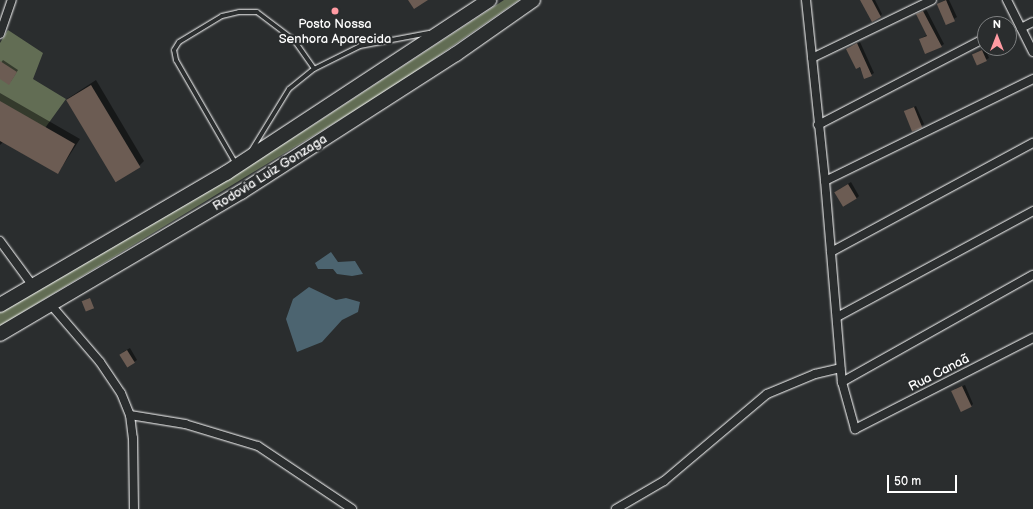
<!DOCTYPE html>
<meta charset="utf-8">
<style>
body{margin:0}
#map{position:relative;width:1033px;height:509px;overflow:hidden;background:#2a2d2e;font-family:"Balsamiq Sans",sans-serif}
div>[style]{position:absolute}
.green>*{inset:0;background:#626d54}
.water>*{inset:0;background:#4c6470}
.shadow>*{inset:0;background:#0007;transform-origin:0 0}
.building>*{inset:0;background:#6c5c53;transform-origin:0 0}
.roads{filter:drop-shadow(0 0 1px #fff) drop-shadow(0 0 1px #fff)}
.service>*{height:4px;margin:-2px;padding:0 2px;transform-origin:2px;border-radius:2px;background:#2a2d2e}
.minor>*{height:8px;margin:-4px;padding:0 4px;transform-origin:4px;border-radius:4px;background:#2a2d2e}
.trunk>*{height:14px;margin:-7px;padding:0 7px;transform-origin:7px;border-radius:7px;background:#2a2d2e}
.dots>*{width:11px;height:11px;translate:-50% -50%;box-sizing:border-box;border:2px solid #2a2d2e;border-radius:50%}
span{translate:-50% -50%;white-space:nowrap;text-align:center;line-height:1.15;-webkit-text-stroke:4px #2a2d2e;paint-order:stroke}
.poi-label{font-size:13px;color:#fff}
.street-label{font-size:13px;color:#fff}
.north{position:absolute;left:977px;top:16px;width:40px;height:40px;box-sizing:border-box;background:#2a2d2e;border:1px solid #7f8182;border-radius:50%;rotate:0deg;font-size:11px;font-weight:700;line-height:16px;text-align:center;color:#fff}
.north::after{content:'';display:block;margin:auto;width:14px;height:18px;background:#ff9aa2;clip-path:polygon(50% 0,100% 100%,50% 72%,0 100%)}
.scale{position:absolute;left:887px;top:475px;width:70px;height:18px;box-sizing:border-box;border:2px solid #fff;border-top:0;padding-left:5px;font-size:12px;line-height:14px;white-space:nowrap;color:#fff;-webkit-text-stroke:3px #2a2d2e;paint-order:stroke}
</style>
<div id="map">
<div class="green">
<div style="clip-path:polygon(504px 0,519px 0,392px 88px,0 326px,0 312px,160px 219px,307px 129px)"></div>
<div style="clip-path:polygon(8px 30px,43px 53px,33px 79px,66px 99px,45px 128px,0 102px,0 43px)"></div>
</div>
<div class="water">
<div style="clip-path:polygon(331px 252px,338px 262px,355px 261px,363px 274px,352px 276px,337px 274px,333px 269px,318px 269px,315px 263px)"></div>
<div style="clip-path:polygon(309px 287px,336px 300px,346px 298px,360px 302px,358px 312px,342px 320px,322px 342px,297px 352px,286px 319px,293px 299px)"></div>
</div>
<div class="shadow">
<div style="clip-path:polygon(864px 0,875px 0,882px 14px,880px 16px)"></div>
<div style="clip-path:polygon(945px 0,949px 0,957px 17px,947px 23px,938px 4px)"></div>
<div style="clip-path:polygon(926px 9px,944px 44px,941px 46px,920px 39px,927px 35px,918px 14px)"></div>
<div style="clip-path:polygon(860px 42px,874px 73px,865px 78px,849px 47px)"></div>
<div style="clip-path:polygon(985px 48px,989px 58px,978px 64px,974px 54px)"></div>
<div style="clip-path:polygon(3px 60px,18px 70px,11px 81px,0 78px,0 64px)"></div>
<div style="clip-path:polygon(96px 80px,144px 161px,139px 166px,67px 99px)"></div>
<div style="clip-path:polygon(0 93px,80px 139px,58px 173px,3px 142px,0 145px)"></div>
<div style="left:916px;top:106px;width:20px;height:12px;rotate:66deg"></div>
<div style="clip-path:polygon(851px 182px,859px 196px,856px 199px,835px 192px)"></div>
<div style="clip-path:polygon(130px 348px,137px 360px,134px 362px,123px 352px)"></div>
<div style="clip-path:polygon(965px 385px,973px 404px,971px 406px,955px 389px)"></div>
</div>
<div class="building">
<div style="clip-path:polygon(408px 0,428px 0,414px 9px)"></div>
<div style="clip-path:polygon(860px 0,872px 0,881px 17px,872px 22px)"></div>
<div style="left:946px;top:0;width:23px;height:10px;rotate:67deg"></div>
<div style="clip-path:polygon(923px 11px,942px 47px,925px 54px,919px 39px,927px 36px,916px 14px)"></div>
<div style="clip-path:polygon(857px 43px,872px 76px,864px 79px,860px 67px,856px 69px,846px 49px)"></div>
<div style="left:982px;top:50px;width:12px;height:11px;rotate:66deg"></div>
<div style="clip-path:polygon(0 61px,17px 72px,9px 85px,0 79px)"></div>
<div style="left:91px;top:85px;width:96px;height:29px;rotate:59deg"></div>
<div style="clip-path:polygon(0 101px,75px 144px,58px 174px,0 141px)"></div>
<div style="left:914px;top:107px;width:22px;height:11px;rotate:68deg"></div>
<div style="left:848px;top:184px;width:17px;height:16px;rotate:59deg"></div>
<div style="left:90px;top:298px;width:11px;height:9px;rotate:68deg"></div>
<div style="left:127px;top:350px;width:15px;height:9px;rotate:58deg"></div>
<div style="left:962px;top:386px;width:23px;height:12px;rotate:65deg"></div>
</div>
<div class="roads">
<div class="service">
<div style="left:251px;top:151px;width:73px;rotate:-58.5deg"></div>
<div style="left:289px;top:89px;width:32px;rotate:-39deg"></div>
<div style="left:314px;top:69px;width:51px;rotate:-26.6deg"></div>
<div style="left:360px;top:46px;width:70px;rotate:-10.7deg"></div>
<div style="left:236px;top:164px;width:120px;rotate:-120deg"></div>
<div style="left:176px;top:60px;width:10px;rotate:-101deg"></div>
<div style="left:174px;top:50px;width:9px;rotate:-58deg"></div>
<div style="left:179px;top:42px;width:50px;rotate:-31.2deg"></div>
<div style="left:222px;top:16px;width:17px;rotate:-13deg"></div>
<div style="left:239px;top:12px;width:18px"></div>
<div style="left:257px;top:12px;width:46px;rotate:37.1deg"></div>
<div style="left:294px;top:40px;width:35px;rotate:55deg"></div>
</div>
<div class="minor">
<div style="left:806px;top:0;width:182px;rotate:84deg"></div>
<div style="left:825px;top:181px;width:202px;rotate:85.2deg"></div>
<div style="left:842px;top:382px;width:49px;rotate:74.5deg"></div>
<div style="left:855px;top:429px;width:200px;rotate:-27.1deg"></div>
<div style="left:1007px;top:0;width:58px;rotate:63.4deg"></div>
<div style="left:1021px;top:28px;width:13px;rotate:-27deg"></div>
<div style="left:0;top:34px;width:36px;rotate:-71deg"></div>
<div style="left:812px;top:58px;width:133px;rotate:-25.8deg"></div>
<div style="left:818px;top:125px;width:188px;rotate:-27.5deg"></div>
<div style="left:825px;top:181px;width:232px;rotate:-26.1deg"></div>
<div style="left:0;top:241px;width:56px;rotate:53.7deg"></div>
<div style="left:831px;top:252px;width:230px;rotate:-28.4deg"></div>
<div style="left:51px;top:305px;width:75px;rotate:49.3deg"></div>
<div style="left:100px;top:362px;width:37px;rotate:56deg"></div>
<div style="left:121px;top:393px;width:24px;rotate:68deg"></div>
<div style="left:130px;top:415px;width:23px;rotate:83deg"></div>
<div style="left:133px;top:438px;width:71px;rotate:89.2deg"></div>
<div style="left:837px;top:317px;width:223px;rotate:-28.4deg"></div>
<div style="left:842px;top:382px;width:219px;rotate:-29.3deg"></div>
<div style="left:130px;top:415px;width:56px;rotate:9.3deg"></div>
<div style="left:185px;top:424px;width:76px;rotate:16.8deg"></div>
<div style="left:258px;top:446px;width:113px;rotate:33.8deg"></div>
<div style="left:616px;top:509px;width:56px;rotate:-30.3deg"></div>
<div style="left:664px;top:481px;width:135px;rotate:-40.2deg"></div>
<div style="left:767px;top:394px;width:52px;rotate:-22.6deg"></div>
<div style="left:815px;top:374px;width:26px;rotate:-13deg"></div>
</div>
<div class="trunk">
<div style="left:0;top:305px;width:262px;rotate:-30.3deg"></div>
<div style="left:226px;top:173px;width:315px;rotate:-33.3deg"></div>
<div style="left:0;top:334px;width:280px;rotate:-30.5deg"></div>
<div style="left:241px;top:192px;width:255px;rotate:-32.7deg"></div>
<div style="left:456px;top:54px;width:94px;rotate:-35deg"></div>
</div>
</div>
<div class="dots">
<div style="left:335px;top:11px;background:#ff9aa2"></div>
</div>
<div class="poi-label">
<span style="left:335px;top:32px">Posto Nossa<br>Senhora Aparecida</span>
</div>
<div class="street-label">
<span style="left:270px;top:173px;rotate:-32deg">Rodovia Luiz Gonzaga</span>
<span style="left:939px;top:373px;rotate:-27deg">Rua Canaã</span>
</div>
<div class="north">N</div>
<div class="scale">50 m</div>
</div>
